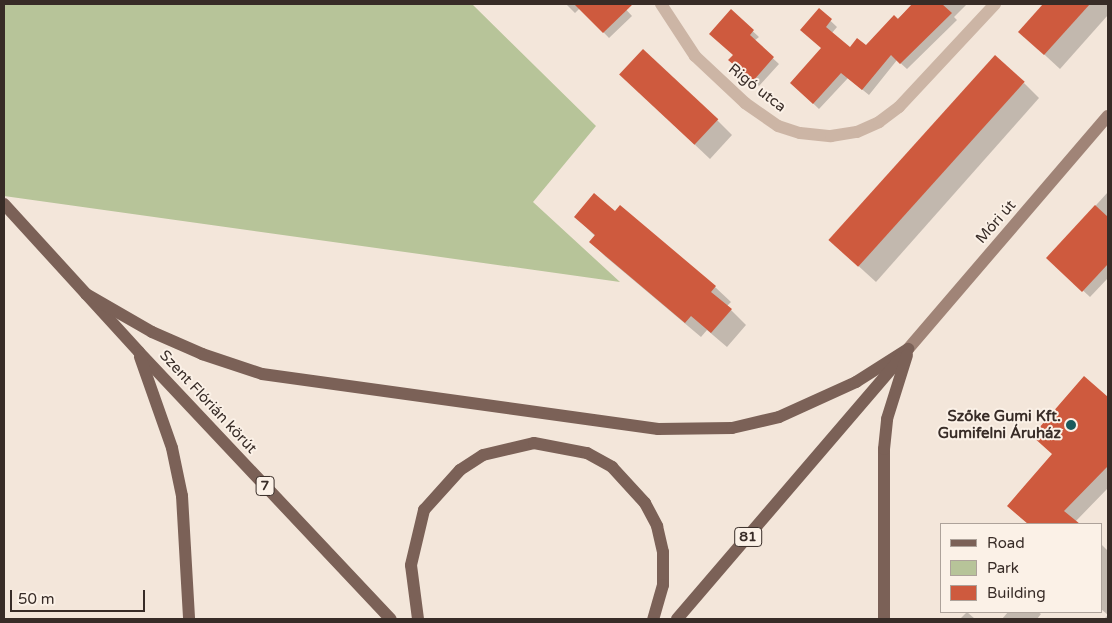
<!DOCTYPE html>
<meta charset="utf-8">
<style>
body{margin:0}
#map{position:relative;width:1112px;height:623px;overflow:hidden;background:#f3e6da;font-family:"Varela Round",sans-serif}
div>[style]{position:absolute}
.green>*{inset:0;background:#b7c499}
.shadow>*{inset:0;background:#0003}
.building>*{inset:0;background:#ce5a3e;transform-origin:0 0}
.street>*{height:12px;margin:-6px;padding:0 6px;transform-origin:6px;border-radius:6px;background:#ccb5a5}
.secondary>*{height:12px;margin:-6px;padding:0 6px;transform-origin:6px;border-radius:6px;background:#a08477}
.primary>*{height:12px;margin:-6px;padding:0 6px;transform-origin:6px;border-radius:6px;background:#7b6157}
.dots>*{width:14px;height:14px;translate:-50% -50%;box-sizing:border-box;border:2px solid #fbf1e7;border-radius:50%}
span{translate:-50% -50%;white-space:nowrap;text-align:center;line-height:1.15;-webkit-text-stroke:4px #fbf1e7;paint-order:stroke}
.shield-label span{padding:1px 4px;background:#fbf1e7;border:1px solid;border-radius:4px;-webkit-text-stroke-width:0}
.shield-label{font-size:14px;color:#382c27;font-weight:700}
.street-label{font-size:15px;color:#382c27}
.poi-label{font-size:15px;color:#382c27;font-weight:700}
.right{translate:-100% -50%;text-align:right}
.frame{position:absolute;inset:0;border:5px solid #382c27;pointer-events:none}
.legend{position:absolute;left:940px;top:523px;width:162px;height:90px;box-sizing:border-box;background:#fbf1e7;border:1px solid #ada29a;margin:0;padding:6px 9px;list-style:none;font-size:15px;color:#382c27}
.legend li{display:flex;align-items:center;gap:10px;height:25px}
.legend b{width:25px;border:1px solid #ada29a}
.scale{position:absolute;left:10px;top:590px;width:135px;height:22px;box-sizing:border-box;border:2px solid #382c27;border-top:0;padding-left:6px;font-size:15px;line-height:18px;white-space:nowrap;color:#382c27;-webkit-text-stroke:4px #fbf1e7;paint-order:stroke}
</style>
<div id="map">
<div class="green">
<div style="clip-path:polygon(4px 4px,472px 4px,596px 126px,533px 202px,620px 282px,4px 196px)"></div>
</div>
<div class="shadow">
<div style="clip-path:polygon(566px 4px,621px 4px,632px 16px,609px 38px,580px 8px,575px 13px)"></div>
<div style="clip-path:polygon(914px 4px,967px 4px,954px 17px,957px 20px,907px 69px,897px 60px,869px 95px,848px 78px,819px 109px,798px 89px,823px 49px,819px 10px,837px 27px,831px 34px,850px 49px,866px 47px)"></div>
<div style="clip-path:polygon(1045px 4px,1108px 4px,1108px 15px,1060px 69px,1020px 32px)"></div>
<div style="clip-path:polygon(731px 11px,759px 37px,754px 41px,779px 64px,759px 86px,735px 65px)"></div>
<div style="clip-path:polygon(1024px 83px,1039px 98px,876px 282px,831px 241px)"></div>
<div style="clip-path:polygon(637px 90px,717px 120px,732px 135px,710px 159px)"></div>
<div style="clip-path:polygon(1108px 192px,1108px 278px,1090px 297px,1048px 258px)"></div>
<div style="clip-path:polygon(615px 213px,715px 287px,731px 302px,727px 306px,746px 325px,727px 347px,707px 330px,701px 337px,606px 257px,591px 242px,595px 236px,576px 217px)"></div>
<div style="clip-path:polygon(1084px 378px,1108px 399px,1108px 488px,1075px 522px,1078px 524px,1029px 524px,1020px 517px,1053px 455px)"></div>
<div style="clip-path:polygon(1101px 544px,1108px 551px,1108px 619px,1104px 619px,1108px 615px,1101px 609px)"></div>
<div style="clip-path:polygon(967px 612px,975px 619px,960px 619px)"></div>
<div style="clip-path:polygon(1008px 612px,1038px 612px,1041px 614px,1037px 619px,1002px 619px)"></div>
</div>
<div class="building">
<div style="clip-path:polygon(574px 4px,633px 4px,603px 33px)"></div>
<div style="clip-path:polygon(912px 4px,942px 4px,952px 13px,900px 64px,891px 55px,862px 90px,841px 73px,813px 104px,790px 83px,821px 48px,800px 30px,819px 8px,832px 19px,826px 27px,850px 47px,857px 38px,866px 45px,894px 15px,898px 19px)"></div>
<div style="clip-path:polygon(1043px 4px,1090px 4px,1044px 55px,1018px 32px)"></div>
<div style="clip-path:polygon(731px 9px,754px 30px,750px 35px,774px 57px,753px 81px,728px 60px,733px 55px,709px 34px)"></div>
<div style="left:643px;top:49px;width:103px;height:35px;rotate:43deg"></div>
<div style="left:995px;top:55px;width:40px;height:249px;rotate:42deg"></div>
<div style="clip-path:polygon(594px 193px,615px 211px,620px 205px,716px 286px,711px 292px,732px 309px,711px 333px,691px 316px,685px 323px,589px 242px,595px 235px,574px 217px)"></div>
<div style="clip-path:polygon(1095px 205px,1108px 217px,1108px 264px,1082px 292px,1046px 258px)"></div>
<div style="clip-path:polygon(1084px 376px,1108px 397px,1108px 466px,1064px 511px,1080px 524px,1028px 524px,1007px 506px,1052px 454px,1032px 436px)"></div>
</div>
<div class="street">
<div style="left:661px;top:4px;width:62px;rotate:56.8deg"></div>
<div style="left:695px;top:56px;width:69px;rotate:43.2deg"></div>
<div style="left:745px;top:103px;width:40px;rotate:34.9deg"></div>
<div style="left:778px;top:126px;width:23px;rotate:18deg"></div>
<div style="left:800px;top:133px;width:31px;rotate:6deg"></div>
<div style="left:831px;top:136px;width:26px;rotate:-9deg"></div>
<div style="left:857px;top:132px;width:24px;rotate:-24deg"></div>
<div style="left:879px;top:122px;width:25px;rotate:-37deg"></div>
<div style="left:899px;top:107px;width:141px;rotate:-47deg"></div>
</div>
<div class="secondary">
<div style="left:908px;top:349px;width:307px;rotate:-49.4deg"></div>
</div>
<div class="primary">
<div style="left:4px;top:204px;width:200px;rotate:47.6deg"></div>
<div style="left:139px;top:352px;width:367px;rotate:46.7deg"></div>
<div style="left:86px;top:294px;width:76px;rotate:29.9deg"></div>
<div style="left:152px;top:332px;width:55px;rotate:23.7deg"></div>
<div style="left:202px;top:354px;width:63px;rotate:18.4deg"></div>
<div style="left:262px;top:374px;width:400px;rotate:7.9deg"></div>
<div style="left:658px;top:429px;width:74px;rotate:-0.8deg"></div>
<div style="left:732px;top:428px;width:48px;rotate:-13.2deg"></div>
<div style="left:779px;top:417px;width:85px;rotate:-24.4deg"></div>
<div style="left:856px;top:382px;width:62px;rotate:-32.4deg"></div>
<div style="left:140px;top:357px;width:96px;rotate:70.6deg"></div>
<div style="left:172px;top:448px;width:49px;rotate:78.2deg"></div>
<div style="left:182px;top:496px;width:123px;rotate:86.7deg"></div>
<div style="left:418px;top:619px;width:54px;rotate:-97.4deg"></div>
<div style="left:411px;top:565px;width:57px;rotate:-76.7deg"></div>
<div style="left:424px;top:510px;width:54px;rotate:-48deg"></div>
<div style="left:460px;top:470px;width:27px;rotate:-33deg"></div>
<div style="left:483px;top:455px;width:52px;rotate:-13.2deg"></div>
<div style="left:534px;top:443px;width:54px;rotate:10.7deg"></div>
<div style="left:587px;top:453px;width:29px;rotate:29deg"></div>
<div style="left:612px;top:467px;width:49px;rotate:47.5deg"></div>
<div style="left:645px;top:503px;width:26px;rotate:62deg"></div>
<div style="left:657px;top:526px;width:27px;rotate:77deg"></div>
<div style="left:663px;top:552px;width:33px;rotate:90deg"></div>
<div style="left:663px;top:585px;width:35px;rotate:106deg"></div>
<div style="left:677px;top:619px;width:343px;rotate:-49.4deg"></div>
<div style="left:884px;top:619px;width:170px;rotate:-90deg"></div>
<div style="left:884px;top:449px;width:30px;rotate:-84deg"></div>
<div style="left:887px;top:419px;width:67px;rotate:-72.6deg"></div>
</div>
<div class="dots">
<div style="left:1071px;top:425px;background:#1a5b5c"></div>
</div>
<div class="shield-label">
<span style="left:265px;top:486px">7</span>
<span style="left:748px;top:537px">81</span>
</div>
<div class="street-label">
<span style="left:757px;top:88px;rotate:38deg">Rigó utca</span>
<span style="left:996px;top:222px;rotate:-49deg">Móri út</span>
<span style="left:208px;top:402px;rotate:47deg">Szent Flórián körút</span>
</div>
<div class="poi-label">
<span class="right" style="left:1061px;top:425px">Szőke Gumi Kft.<br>Gumifelni Áruház</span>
</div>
<div class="frame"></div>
<ul class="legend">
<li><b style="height:6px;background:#7b6157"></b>Road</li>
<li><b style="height:14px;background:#b7c499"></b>Park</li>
<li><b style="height:14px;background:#ce5a3e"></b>Building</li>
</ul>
<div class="scale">50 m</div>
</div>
